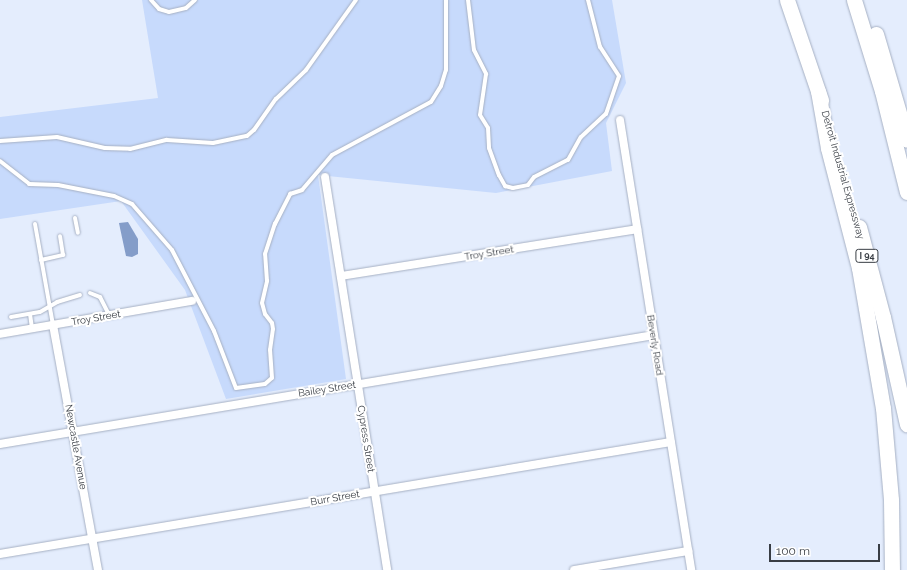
<!DOCTYPE html>
<style>
body{margin:0}
#map{position:relative;width:907px;height:570px;overflow:hidden;background:#e4edfd;font-family:Raleway,sans-serif}
div>[style]{position:absolute}
.green>*{inset:0;background:#c7dafc}
.water>*{inset:0;background:#849dc9}
.roads{filter:drop-shadow(0 0 1px #a6b0c3) drop-shadow(0 0 1px #a6b0c3)}
.lane>*{height:4px;margin:-2px;padding:0 2px;transform-origin:2px;border-radius:2px;background:#fff}
.street>*{height:8px;margin:-4px;padding:0 4px;transform-origin:4px;border-radius:4px;background:#fff}
.highway>*{height:15px;margin:-7.5px;padding:0 7.5px;transform-origin:7.5px;border-radius:7.5px;background:#fff}
span{translate:-50% -50%;white-space:nowrap;text-align:center;line-height:1.15;-webkit-text-stroke:4px #fff;paint-order:stroke}
.shield-label span{padding:1px 3px;background:#fff;border:1px solid;border-radius:3px;-webkit-text-stroke-width:0}
.shield-label{font-size:9px;color:#383d44;font-weight:700}
.street-label{font-size:10px;color:#383d44}
.scale{position:absolute;left:769px;top:544px;width:111px;height:18px;box-sizing:border-box;border:2px solid #383d44;border-top:0;padding-left:5px;font-size:12px;line-height:14px;white-space:nowrap;color:#383d44;-webkit-text-stroke:3px #fff;paint-order:stroke}
</style>
<div id="map">
<div class="green">
<div style="clip-path:polygon(142px 0,612px 0,626px 83px,606px 123px,612px 171px,496px 193px,318px 175px,346px 379px,226px 399px,185px 290px,121px 201px,0 219px,0 117px,158px 98px)"></div>
</div>
<div class="water">
<div style="clip-path:polygon(128px 222px,138px 239px,138px 254px,132px 257px,126px 256px,120px 228px,119px 223px)"></div>
</div>
<div class="roads">
<div class="lane">
<div style="left:151px;top:0;width:12px;rotate:48deg"></div>
<div style="left:159px;top:9px;width:10px;rotate:17deg"></div>
<div style="left:169px;top:12px;width:17px;rotate:-13deg"></div>
<div style="left:186px;top:8px;width:12px;rotate:-42deg"></div>
<div style="left:468px;top:0;width:50px;rotate:83.2deg"></div>
<div style="left:474px;top:50px;width:27px;rotate:63deg"></div>
<div style="left:486px;top:74px;width:41px;rotate:98.3deg"></div>
<div style="left:480px;top:115px;width:15px;rotate:58deg"></div>
<div style="left:488px;top:128px;width:20px;rotate:87deg"></div>
<div style="left:489px;top:148px;width:29px;rotate:70deg"></div>
<div style="left:499px;top:175px;width:13px;rotate:61deg"></div>
<div style="left:505px;top:186px;width:8px;rotate:14deg"></div>
<div style="left:513px;top:188px;width:15px;rotate:-11deg"></div>
<div style="left:528px;top:185px;width:10px;rotate:-53deg"></div>
<div style="left:534px;top:177px;width:38px;rotate:-27deg"></div>
<div style="left:568px;top:160px;width:26px;rotate:-61deg"></div>
<div style="left:581px;top:137px;width:34px;rotate:-43deg"></div>
<div style="left:606px;top:114px;width:40px;rotate:-71.1deg"></div>
<div style="left:619px;top:76px;width:35px;rotate:-123deg"></div>
<div style="left:600px;top:47px;width:49px;rotate:-104.3deg"></div>
<div style="left:0;top:141px;width:57px;rotate:-4deg"></div>
<div style="left:57px;top:137px;width:49px;rotate:12.9deg"></div>
<div style="left:105px;top:148px;width:25px;rotate:2deg"></div>
<div style="left:130px;top:149px;width:38px;rotate:-14deg"></div>
<div style="left:167px;top:140px;width:46px;rotate:3.7deg"></div>
<div style="left:213px;top:143px;width:35px;rotate:-12deg"></div>
<div style="left:247px;top:136px;width:9px;rotate:-41deg"></div>
<div style="left:254px;top:130px;width:38px;rotate:-55deg"></div>
<div style="left:276px;top:99px;width:42px;rotate:-44deg"></div>
<div style="left:306px;top:70px;width:86px;rotate:-54.5deg"></div>
<div style="left:0;top:161px;width:37px;rotate:38deg"></div>
<div style="left:29px;top:184px;width:29px;rotate:2deg"></div>
<div style="left:58px;top:185px;width:57px;rotate:11.1deg"></div>
<div style="left:114px;top:196px;width:20px;rotate:24deg"></div>
<div style="left:132px;top:204px;width:61px;rotate:49deg"></div>
<div style="left:172px;top:250px;width:91px;rotate:62.6deg"></div>
<div style="left:214px;top:331px;width:61px;rotate:68.9deg"></div>
<div style="left:236px;top:388px;width:29px;rotate:-8deg"></div>
<div style="left:265px;top:384px;width:9px;rotate:-41deg"></div>
<div style="left:272px;top:378px;width:28px;rotate:-94deg"></div>
<div style="left:270px;top:350px;width:21px;rotate:-82deg"></div>
<div style="left:273px;top:329px;width:6px;rotate:-99deg"></div>
<div style="left:272px;top:323px;width:11px;rotate:-128deg"></div>
<div style="left:265px;top:314px;width:11px;rotate:-105deg"></div>
<div style="left:262px;top:303px;width:23px;rotate:-77deg"></div>
<div style="left:267px;top:281px;width:27px;rotate:-94deg"></div>
<div style="left:265px;top:254px;width:32px;rotate:-72deg"></div>
<div style="left:275px;top:224px;width:34px;rotate:-63deg"></div>
<div style="left:290px;top:194px;width:13px;rotate:-18deg"></div>
<div style="left:302px;top:190px;width:46px;rotate:-49.4deg"></div>
<div style="left:332px;top:155px;width:112px;rotate:-28.2deg"></div>
<div style="left:431px;top:102px;width:19px;rotate:-58deg"></div>
<div style="left:441px;top:86px;width:17px;rotate:-73deg"></div>
<div style="left:446px;top:70px;width:70px;rotate:-90deg"></div>
<div style="left:75px;top:218px;width:15px;rotate:79deg"></div>
<div style="left:35px;top:224px;width:103px;rotate:79.9deg"></div>
<div style="left:41px;top:260px;width:23px;rotate:-13deg"></div>
<div style="left:63px;top:255px;width:19px;rotate:-99deg"></div>
<div style="left:90px;top:293px;width:11px;rotate:22deg"></div>
<div style="left:100px;top:297px;width:20px;rotate:63deg"></div>
<div style="left:30px;top:314px;width:15px;rotate:82deg"></div>
<div style="left:11px;top:317px;width:29px;rotate:-10deg"></div>
<div style="left:40px;top:312px;width:20px;rotate:-30deg"></div>
<div style="left:57px;top:302px;width:24px;rotate:-17deg"></div>
</div>
<div class="street">
<div style="left:620px;top:120px;width:456px;rotate:81deg"></div>
<div style="left:325px;top:177px;width:398px;rotate:81deg"></div>
<div style="left:341px;top:276px;width:300px;rotate:-9deg"></div>
<div style="left:53px;top:325px;width:249px;rotate:79.6deg"></div>
<div style="left:0;top:334px;width:195px;rotate:-9.8deg"></div>
<div style="left:0;top:444px;width:663px;rotate:-9.46deg"></div>
<div style="left:0;top:554px;width:680px;rotate:-9.48deg"></div>
<div style="left:574px;top:570px;width:116px;rotate:-9.5deg"></div>
</div>
<div class="highway">
<div style="left:787px;top:0;width:106px;rotate:71.2deg"></div>
<div style="left:854px;top:0;width:95px;rotate:72.9deg"></div>
<div style="left:882px;top:91px;width:104px;rotate:76.1deg"></div>
<div style="left:876px;top:34px;width:110px;rotate:73.7deg"></div>
<div style="left:818px;top:91px;width:58px;rotate:80deg"></div>
<div style="left:828px;top:148px;width:124px;rotate:75.5deg"></div>
<div style="left:859px;top:268px;width:142px;rotate:80.3deg"></div>
<div style="left:883px;top:408px;width:92px;rotate:85deg"></div>
<div style="left:891px;top:500px;width:70px;rotate:89.2deg"></div>
<div style="left:859px;top:227px;width:93px;rotate:75.1deg"></div>
<div style="left:883px;top:317px;width:110px;rotate:77.4deg"></div>
</div>
</div>
<div class="shield-label">
<span style="left:867px;top:256px">I 94</span>
</div>
<div class="street-label">
<span style="left:843px;top:175px;rotate:74deg">Detroit Industrial Expressway</span>
<span style="left:489px;top:253px;rotate:-9deg">Troy Street</span>
<span style="left:96px;top:318px;rotate:-10deg">Troy Street</span>
<span style="left:655px;top:345px;rotate:81deg">Beverly Road</span>
<span style="left:327px;top:389px;rotate:-9deg">Bailey Street</span>
<span style="left:366px;top:439px;rotate:81deg">Cypress Street</span>
<span style="left:76px;top:447px;rotate:80deg">Newcastle Avenue</span>
<span style="left:335px;top:498px;rotate:-10deg">Burr Street</span>
</div>
<div class="scale">100 m</div>
</div>
